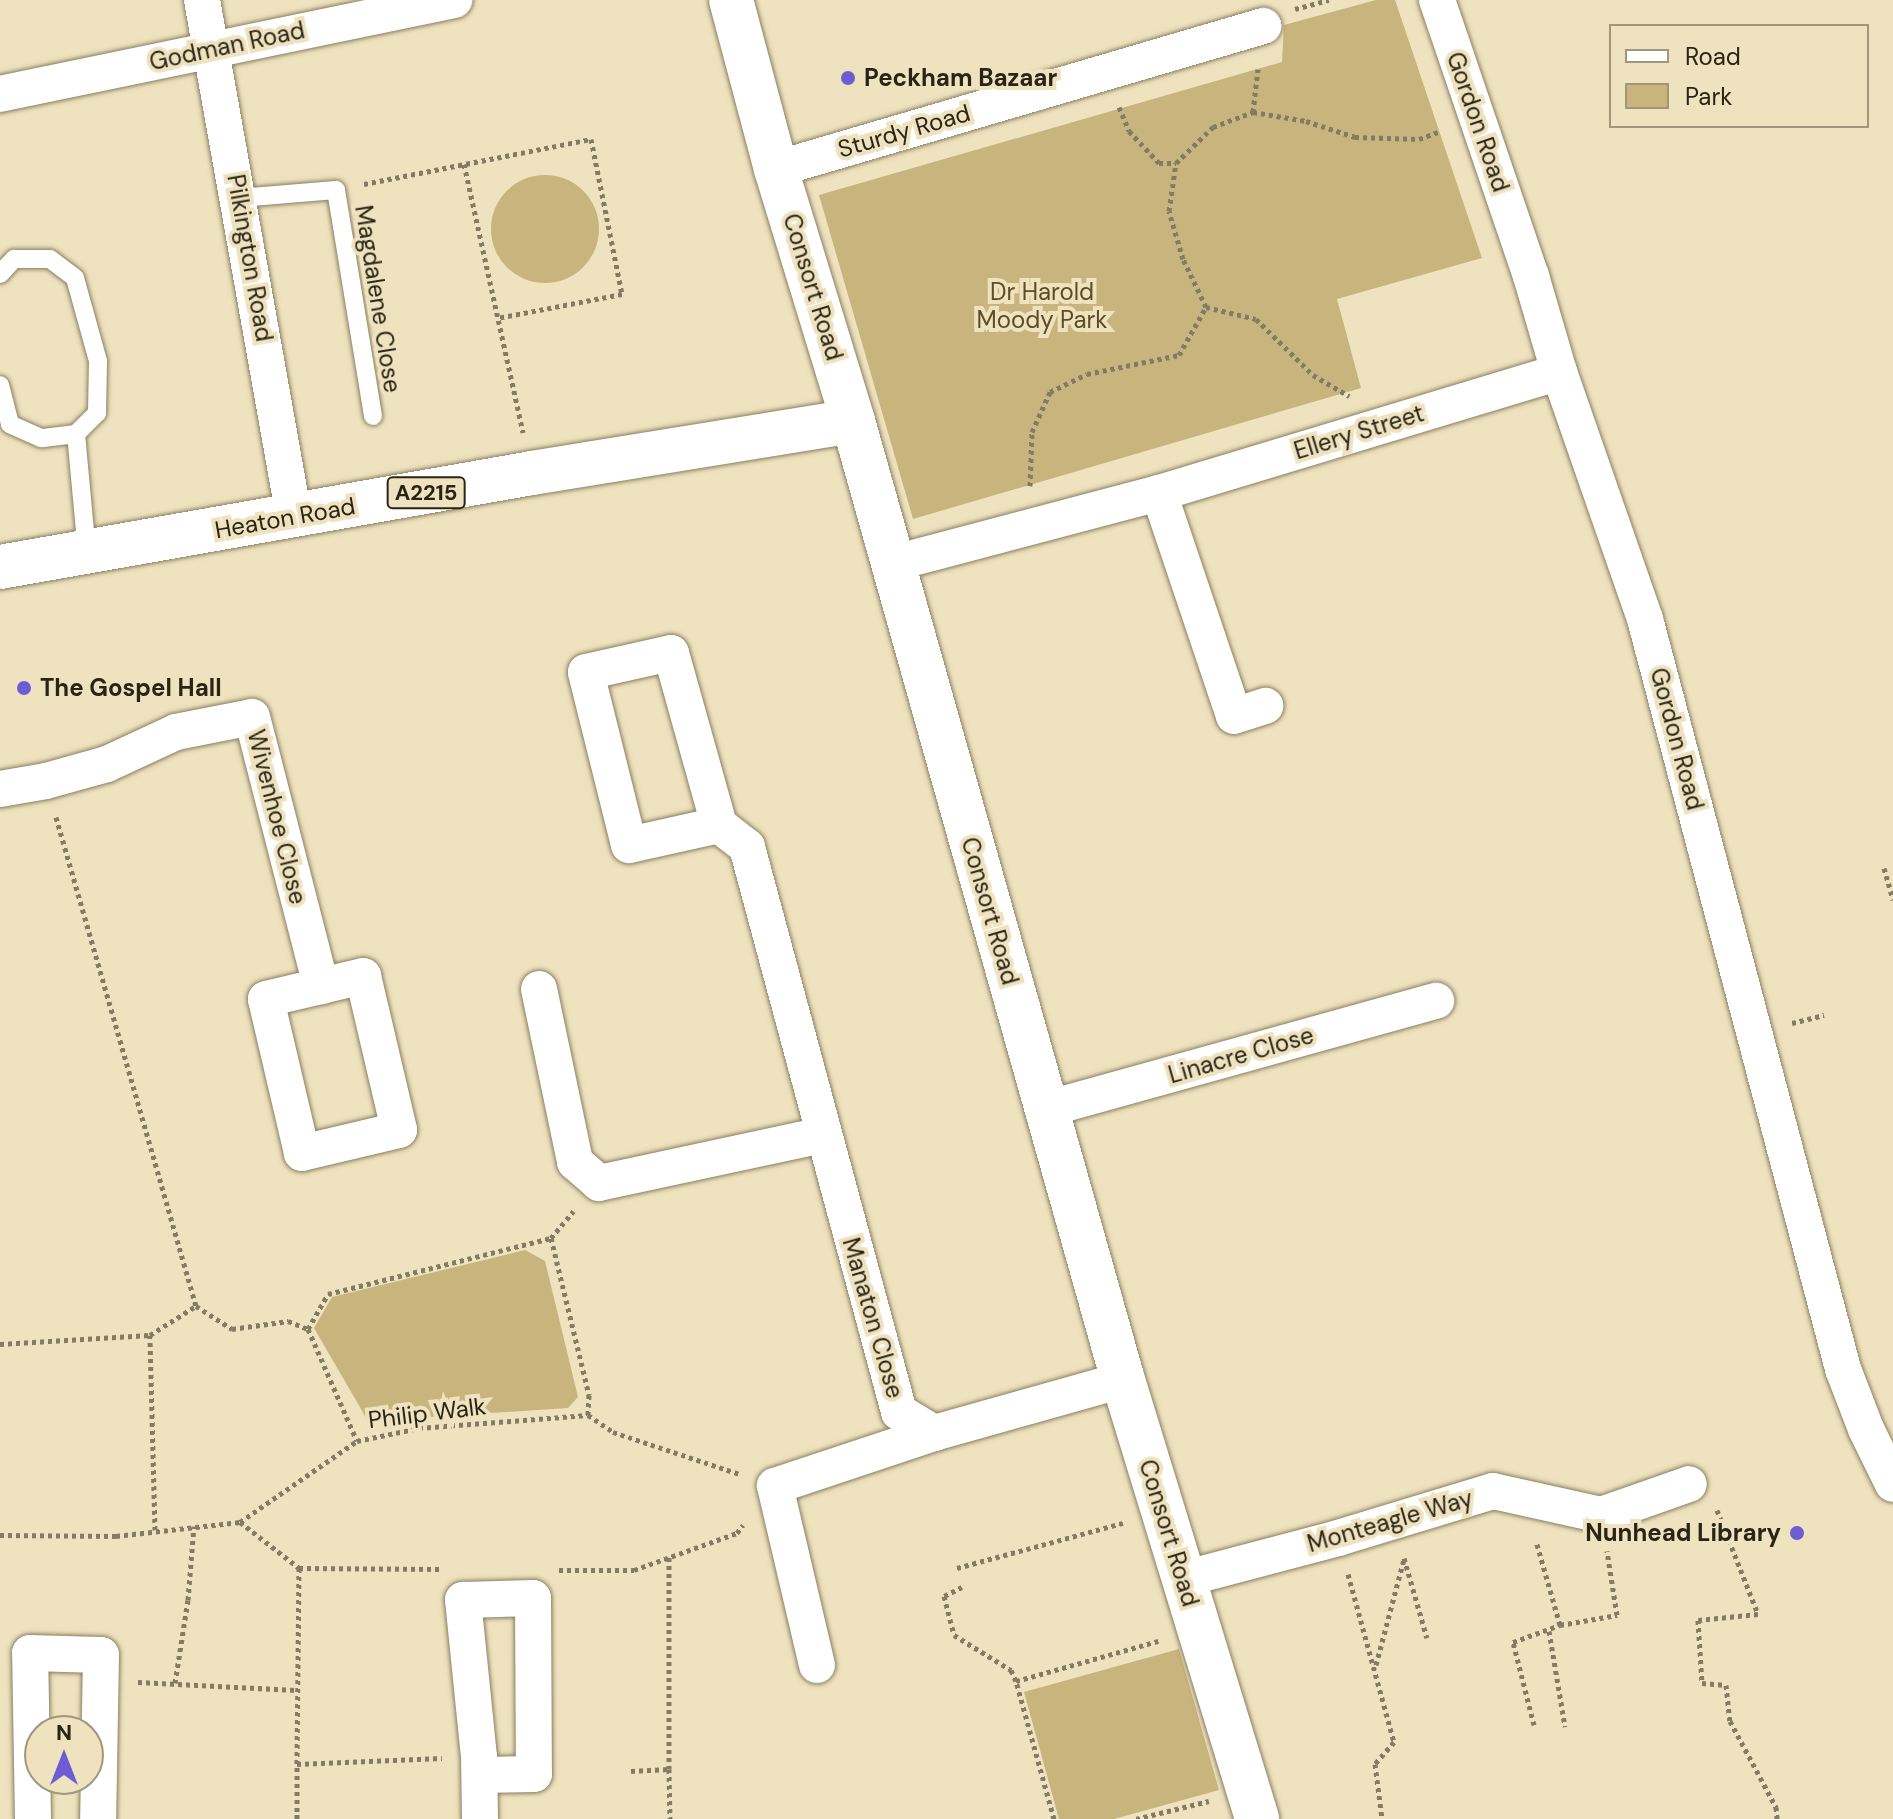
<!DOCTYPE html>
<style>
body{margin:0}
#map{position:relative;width:1893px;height:1819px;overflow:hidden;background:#eee2bf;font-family:"DM Sans",sans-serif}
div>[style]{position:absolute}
.green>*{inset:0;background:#c8b57d}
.round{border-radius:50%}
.path>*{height:5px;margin-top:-2.5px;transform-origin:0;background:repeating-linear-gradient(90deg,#837b64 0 4px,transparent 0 8px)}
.roads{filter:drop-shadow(0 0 2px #8a7f5f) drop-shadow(0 0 2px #8a7f5f)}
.lane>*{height:18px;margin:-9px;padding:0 9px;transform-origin:9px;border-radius:9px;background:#fff}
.street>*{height:36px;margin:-18px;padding:0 18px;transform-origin:18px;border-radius:18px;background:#fff}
.secondary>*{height:44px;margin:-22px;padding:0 22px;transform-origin:22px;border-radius:22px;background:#fff}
.primary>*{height:44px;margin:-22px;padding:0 22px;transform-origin:22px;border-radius:22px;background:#fff}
.dots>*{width:22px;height:22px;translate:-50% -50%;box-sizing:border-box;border:4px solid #eee2bf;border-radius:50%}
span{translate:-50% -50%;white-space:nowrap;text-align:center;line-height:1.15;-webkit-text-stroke:8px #eee2bf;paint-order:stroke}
.shield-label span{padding:2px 6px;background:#eee2bf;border:2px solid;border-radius:6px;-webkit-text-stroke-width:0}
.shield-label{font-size:22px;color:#292417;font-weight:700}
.street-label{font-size:24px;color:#292417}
.poi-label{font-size:24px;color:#292417;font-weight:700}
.left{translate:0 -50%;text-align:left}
.right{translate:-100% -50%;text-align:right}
.park-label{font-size:24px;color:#5b4e26}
.legend{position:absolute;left:1609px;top:24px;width:260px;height:104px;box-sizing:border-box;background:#eee2bf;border:2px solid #9f967c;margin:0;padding:10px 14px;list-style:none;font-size:24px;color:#292417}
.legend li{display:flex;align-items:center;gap:16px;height:40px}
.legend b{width:40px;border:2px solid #9f967c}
.north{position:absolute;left:24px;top:1715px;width:80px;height:80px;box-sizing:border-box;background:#eee2bf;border:2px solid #9f967c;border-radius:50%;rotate:0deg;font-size:22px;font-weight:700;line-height:32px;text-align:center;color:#292417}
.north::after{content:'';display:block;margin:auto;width:28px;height:36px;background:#6e5cd5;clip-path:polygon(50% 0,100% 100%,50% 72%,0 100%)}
</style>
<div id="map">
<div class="green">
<div style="clip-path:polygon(1376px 0,1395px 0,1482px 258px,1337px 299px,1361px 388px,913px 519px,819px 195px,1282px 62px,1284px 25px)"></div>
<div class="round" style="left:491px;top:175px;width:108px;height:108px"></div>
<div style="clip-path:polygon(525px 1250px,545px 1261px,578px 1397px,568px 1408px,368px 1421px,314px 1328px,332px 1297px)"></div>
<div style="clip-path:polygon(1179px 1649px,1219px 1790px,1114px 1819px,1059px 1819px,1024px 1692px)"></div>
</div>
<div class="path">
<div style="left:1295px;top:9px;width:35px;rotate:-15deg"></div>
<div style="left:1119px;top:107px;width:26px;rotate:67deg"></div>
<div style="left:1129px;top:131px;width:44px;rotate:46.8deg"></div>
<div style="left:1159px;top:163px;width:17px"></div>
<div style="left:1253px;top:112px;width:43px;rotate:-83.4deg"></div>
<div style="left:464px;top:164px;width:275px;rotate:77.6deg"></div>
<div style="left:364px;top:184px;width:231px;rotate:-11.2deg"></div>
<div style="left:591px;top:139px;width:158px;rotate:78.7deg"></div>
<div style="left:622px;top:294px;width:127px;rotate:169.1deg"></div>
<div style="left:1206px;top:307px;width:53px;rotate:-115.6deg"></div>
<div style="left:1183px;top:259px;width:50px;rotate:-106.3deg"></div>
<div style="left:1169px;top:211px;width:49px;rotate:-81.7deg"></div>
<div style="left:1176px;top:163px;width:52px;rotate:-44.2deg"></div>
<div style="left:1213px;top:127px;width:43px;rotate:-20.6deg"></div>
<div style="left:1253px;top:112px;width:54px;rotate:9.6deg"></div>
<div style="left:1306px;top:121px;width:52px;rotate:18.1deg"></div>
<div style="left:1355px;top:137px;width:64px;rotate:1.8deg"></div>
<div style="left:1419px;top:139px;width:23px;rotate:-20deg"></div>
<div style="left:1030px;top:486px;width:54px;rotate:-87.9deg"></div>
<div style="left:1032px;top:432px;width:44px;rotate:-65.8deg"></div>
<div style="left:1050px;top:392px;width:41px;rotate:-25.9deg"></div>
<div style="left:1087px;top:374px;width:94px;rotate:-11.7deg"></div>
<div style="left:1179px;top:355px;width:55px;rotate:-60.6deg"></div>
<div style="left:1206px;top:307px;width:51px;rotate:13.5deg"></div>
<div style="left:1256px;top:319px;width:80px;rotate:44.5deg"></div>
<div style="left:1313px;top:375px;width:42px;rotate:30.3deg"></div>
<div style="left:56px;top:817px;width:509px;rotate:74.02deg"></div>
<div style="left:1884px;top:868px;width:33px;rotate:74deg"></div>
<div style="left:1792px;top:1023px;width:33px;rotate:-14deg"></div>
<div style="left:551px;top:1238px;width:35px;rotate:-50deg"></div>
<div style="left:308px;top:1329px;width:40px;rotate:-60.3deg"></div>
<div style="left:328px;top:1294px;width:230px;rotate:-14.1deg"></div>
<div style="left:551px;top:1238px;width:162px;rotate:76.4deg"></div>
<div style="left:589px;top:1395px;width:20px;rotate:93deg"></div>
<div style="left:0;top:1344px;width:150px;rotate:-3.4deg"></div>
<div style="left:1717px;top:1510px;width:112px;rotate:68.5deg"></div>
<div style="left:1758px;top:1614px;width:60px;rotate:174.3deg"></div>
<div style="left:1698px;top:1620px;width:63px;rotate:86.4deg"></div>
<div style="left:1702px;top:1683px;width:24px;rotate:5deg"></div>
<div style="left:1726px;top:1685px;width:36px;rotate:84deg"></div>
<div style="left:1730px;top:1721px;width:98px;rotate:61.9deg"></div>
<div style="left:1776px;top:1807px;width:12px;rotate:85deg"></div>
<div style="left:240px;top:1522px;width:75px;rotate:37.9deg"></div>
<div style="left:299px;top:1568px;width:142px;rotate:0.4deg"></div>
<div style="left:155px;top:1530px;width:195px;rotate:-91.5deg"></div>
<div style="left:150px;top:1335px;width:54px;rotate:-32.2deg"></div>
<div style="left:196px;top:1306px;width:43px;rotate:32.6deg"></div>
<div style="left:232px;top:1329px;width:57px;rotate:-8.1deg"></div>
<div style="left:288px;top:1321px;width:22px;rotate:22deg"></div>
<div style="left:308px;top:1329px;width:122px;rotate:66.4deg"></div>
<div style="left:0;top:1535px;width:116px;rotate:0.5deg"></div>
<div style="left:116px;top:1536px;width:125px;rotate:-6.4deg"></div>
<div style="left:240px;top:1522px;width:142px;rotate:-34.7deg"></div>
<div style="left:357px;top:1441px;width:63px;rotate:-11.8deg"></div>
<div style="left:419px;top:1428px;width:169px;rotate:-4.4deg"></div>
<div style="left:588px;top:1415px;width:30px;rotate:34deg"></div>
<div style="left:613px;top:1432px;width:133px;rotate:18.4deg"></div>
<div style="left:1404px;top:1558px;width:83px;rotate:74deg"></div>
<div style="left:299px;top:1568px;width:196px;rotate:90.6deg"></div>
<div style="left:297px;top:1764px;width:145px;rotate:-2.4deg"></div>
<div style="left:957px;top:1568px;width:172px;rotate:-15.2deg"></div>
<div style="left:559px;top:1570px;width:75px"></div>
<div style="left:634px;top:1570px;width:109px;rotate:-19.8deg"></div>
<div style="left:737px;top:1533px;width:10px;rotate:-53deg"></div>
<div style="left:1348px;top:1574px;width:174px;rotate:74.7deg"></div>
<div style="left:1394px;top:1742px;width:29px;rotate:131deg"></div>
<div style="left:1375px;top:1764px;width:55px;rotate:82.7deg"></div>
<div style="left:962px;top:1587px;width:20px;rotate:153deg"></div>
<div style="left:944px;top:1596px;width:40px;rotate:75.6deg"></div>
<div style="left:954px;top:1635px;width:67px;rotate:31.6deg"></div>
<div style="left:1011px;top:1670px;width:12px;rotate:66deg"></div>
<div style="left:1560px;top:1625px;width:58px;rotate:-10deg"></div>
<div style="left:1617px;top:1615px;width:65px;rotate:-98.9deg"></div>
<div style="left:1549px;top:1631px;width:97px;rotate:80.5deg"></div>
<div style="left:1376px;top:1665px;width:110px;rotate:-75.2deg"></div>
<div style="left:138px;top:1682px;width:158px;rotate:2.9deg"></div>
<div style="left:175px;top:1683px;width:84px;rotate:-81.1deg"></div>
<div style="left:188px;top:1600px;width:74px;rotate:-85.4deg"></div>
<div style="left:1534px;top:1725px;width:86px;rotate:-104.2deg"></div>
<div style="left:1513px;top:1642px;width:50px;rotate:-19.9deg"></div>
<div style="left:1560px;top:1625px;width:87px;rotate:-105.9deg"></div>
<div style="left:669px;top:1769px;width:50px;rotate:88.9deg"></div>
<div style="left:631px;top:1771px;width:38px;rotate:-3deg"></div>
<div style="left:669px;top:1769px;width:212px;rotate:-90deg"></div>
<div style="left:297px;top:1819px;width:55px;rotate:-90deg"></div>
<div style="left:1054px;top:1819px;width:143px;rotate:-105.4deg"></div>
<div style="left:1016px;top:1681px;width:148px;rotate:-15.7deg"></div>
<div style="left:1136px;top:1819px;width:75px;rotate:-13.9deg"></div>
</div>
<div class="roads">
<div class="lane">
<div style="left:239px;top:198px;width:97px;rotate:-4.7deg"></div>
<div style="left:336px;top:190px;width:229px;rotate:80.7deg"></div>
<div style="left:0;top:274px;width:21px;rotate:-47deg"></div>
<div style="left:14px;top:259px;width:36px"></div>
<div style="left:50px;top:259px;width:31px;rotate:37deg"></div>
<div style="left:75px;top:278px;width:86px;rotate:74.5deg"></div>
<div style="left:98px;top:361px;width:52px;rotate:91.1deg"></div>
<div style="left:97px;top:413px;width:30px;rotate:135deg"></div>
<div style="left:76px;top:434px;width:35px;rotate:173deg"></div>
<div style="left:41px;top:438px;width:34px;rotate:-156deg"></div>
<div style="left:10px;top:424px;width:40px;rotate:-104.4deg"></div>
<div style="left:76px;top:434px;width:120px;rotate:84.7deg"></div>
</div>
<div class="street">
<div style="left:202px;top:0;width:525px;rotate:79.91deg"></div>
<div style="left:1437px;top:0;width:292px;rotate:71.2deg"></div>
<div style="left:1531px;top:276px;width:100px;rotate:73.7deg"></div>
<div style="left:1559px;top:372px;width:262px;rotate:70.8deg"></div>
<div style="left:1645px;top:619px;width:776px;rotate:75.21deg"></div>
<div style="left:1843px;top:1369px;width:64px;rotate:69deg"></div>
<div style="left:1866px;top:1429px;width:61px;rotate:63.9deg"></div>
<div style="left:0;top:94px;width:464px;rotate:-11.7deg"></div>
<div style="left:776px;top:169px;width:508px;rotate:-16.36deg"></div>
<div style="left:1159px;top:493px;width:235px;rotate:71.4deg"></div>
<div style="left:1234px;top:716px;width:33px;rotate:-18deg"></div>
<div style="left:894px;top:563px;width:274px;rotate:-14.8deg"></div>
<div style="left:1159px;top:493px;width:418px;rotate:-16.8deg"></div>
<div style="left:0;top:789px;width:47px;rotate:-9.9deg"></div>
<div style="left:46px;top:781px;width:63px;rotate:-15.6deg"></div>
<div style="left:107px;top:764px;width:76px;rotate:-24.9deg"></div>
<div style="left:176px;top:732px;width:77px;rotate:-11.2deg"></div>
<div style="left:252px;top:717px;width:278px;rotate:75.6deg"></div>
<div style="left:719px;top:825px;width:92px;rotate:167.5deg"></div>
<div style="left:629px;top:845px;width:178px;rotate:-104deg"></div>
<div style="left:586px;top:672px;width:87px;rotate:-12.6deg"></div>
<div style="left:671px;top:653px;width:179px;rotate:74.4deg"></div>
<div style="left:719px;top:825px;width:36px;rotate:38deg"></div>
<div style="left:747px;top:847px;width:585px;rotate:74.94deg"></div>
<div style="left:899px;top:1412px;width:41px;rotate:31deg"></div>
<div style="left:934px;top:1433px;width:196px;rotate:-15.7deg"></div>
<div style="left:363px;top:976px;width:158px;rotate:76.8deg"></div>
<div style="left:399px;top:1130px;width:100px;rotate:166.7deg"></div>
<div style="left:302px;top:1153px;width:158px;rotate:-103.2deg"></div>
<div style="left:266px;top:999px;width:100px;rotate:-13.3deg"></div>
<div style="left:539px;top:989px;width:177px;rotate:78.2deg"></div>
<div style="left:575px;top:1162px;width:32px;rotate:41deg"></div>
<div style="left:599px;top:1183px;width:228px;rotate:-12.1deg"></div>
<div style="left:1046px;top:1109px;width:405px;rotate:-15.5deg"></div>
<div style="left:1183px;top:1579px;width:160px;rotate:-14.8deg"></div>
<div style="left:1338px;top:1538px;width:162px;rotate:-16.9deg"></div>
<div style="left:1493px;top:1491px;width:111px;rotate:12.5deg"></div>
<div style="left:1601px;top:1515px;width:93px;rotate:-19.4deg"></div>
<div style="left:817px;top:1665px;width:184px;rotate:-103.2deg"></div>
<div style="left:775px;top:1486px;width:168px;rotate:-18.4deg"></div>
<div style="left:33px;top:1819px;width:166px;rotate:-91deg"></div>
<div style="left:30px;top:1653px;width:71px;rotate:1.6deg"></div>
<div style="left:101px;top:1655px;width:164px;rotate:91deg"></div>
<div style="left:480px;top:1819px;width:62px;rotate:-90.9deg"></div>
<div style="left:479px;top:1757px;width:158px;rotate:-95.8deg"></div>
<div style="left:463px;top:1600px;width:70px;rotate:-1.6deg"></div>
<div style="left:533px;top:1598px;width:176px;rotate:89.7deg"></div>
<div style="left:534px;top:1774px;width:54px;rotate:178.9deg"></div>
</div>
<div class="secondary">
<div style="left:853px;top:421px;width:996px;rotate:74.28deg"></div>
<div style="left:1123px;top:1380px;width:459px;rotate:73deg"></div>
</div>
<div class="primary">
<div style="left:0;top:567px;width:540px;rotate:-10.02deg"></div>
<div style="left:532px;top:473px;width:325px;rotate:-9.2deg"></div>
<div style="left:853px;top:421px;width:264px;rotate:-107deg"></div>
<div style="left:776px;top:169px;width:175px;rotate:-104.9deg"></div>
</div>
</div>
<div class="dots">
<div style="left:848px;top:78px;background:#6e5cd5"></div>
<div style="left:24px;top:688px;background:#6e5cd5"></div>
<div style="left:1797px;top:1533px;background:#6e5cd5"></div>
</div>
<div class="shield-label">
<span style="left:426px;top:493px">A2215</span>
</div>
<div class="street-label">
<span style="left:227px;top:46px;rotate:-12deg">Godman Road</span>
<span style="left:1478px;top:122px;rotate:71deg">Gordon Road</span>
<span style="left:904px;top:131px;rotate:-16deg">Sturdy Road</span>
<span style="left:250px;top:258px;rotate:80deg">Pilkington Road</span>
<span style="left:813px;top:287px;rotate:73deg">Consort Road</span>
<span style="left:378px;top:299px;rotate:81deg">Magdalene Close</span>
<span style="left:1359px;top:432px;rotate:-17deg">Ellery Street</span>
<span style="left:285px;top:518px;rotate:-10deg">Heaton Road</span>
<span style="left:1677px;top:739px;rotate:75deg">Gordon Road</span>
<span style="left:277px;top:817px;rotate:76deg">Wivenhoe Close</span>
<span style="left:990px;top:911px;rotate:74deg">Consort Road</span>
<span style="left:1241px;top:1055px;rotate:-16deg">Linacre Close</span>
<span style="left:873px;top:1318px;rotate:74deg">Manaton Close</span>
<span style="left:427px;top:1413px;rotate:-7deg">Philip Walk</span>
<span style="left:1390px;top:1521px;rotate:-16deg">Monteagle Way</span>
<span style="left:1169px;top:1533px;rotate:73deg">Consort Road</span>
</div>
<div class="poi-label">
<span class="left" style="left:864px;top:78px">Peckham Bazaar</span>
<span class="left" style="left:40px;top:688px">The Gospel Hall</span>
<span class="right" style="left:1781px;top:1533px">Nunhead Library</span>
</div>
<div class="park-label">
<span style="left:1042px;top:306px">Dr Harold<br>Moody Park</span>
</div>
<ul class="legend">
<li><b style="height:10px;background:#fff"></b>Road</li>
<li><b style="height:22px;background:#c8b57d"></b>Park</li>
</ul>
<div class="north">N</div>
</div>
